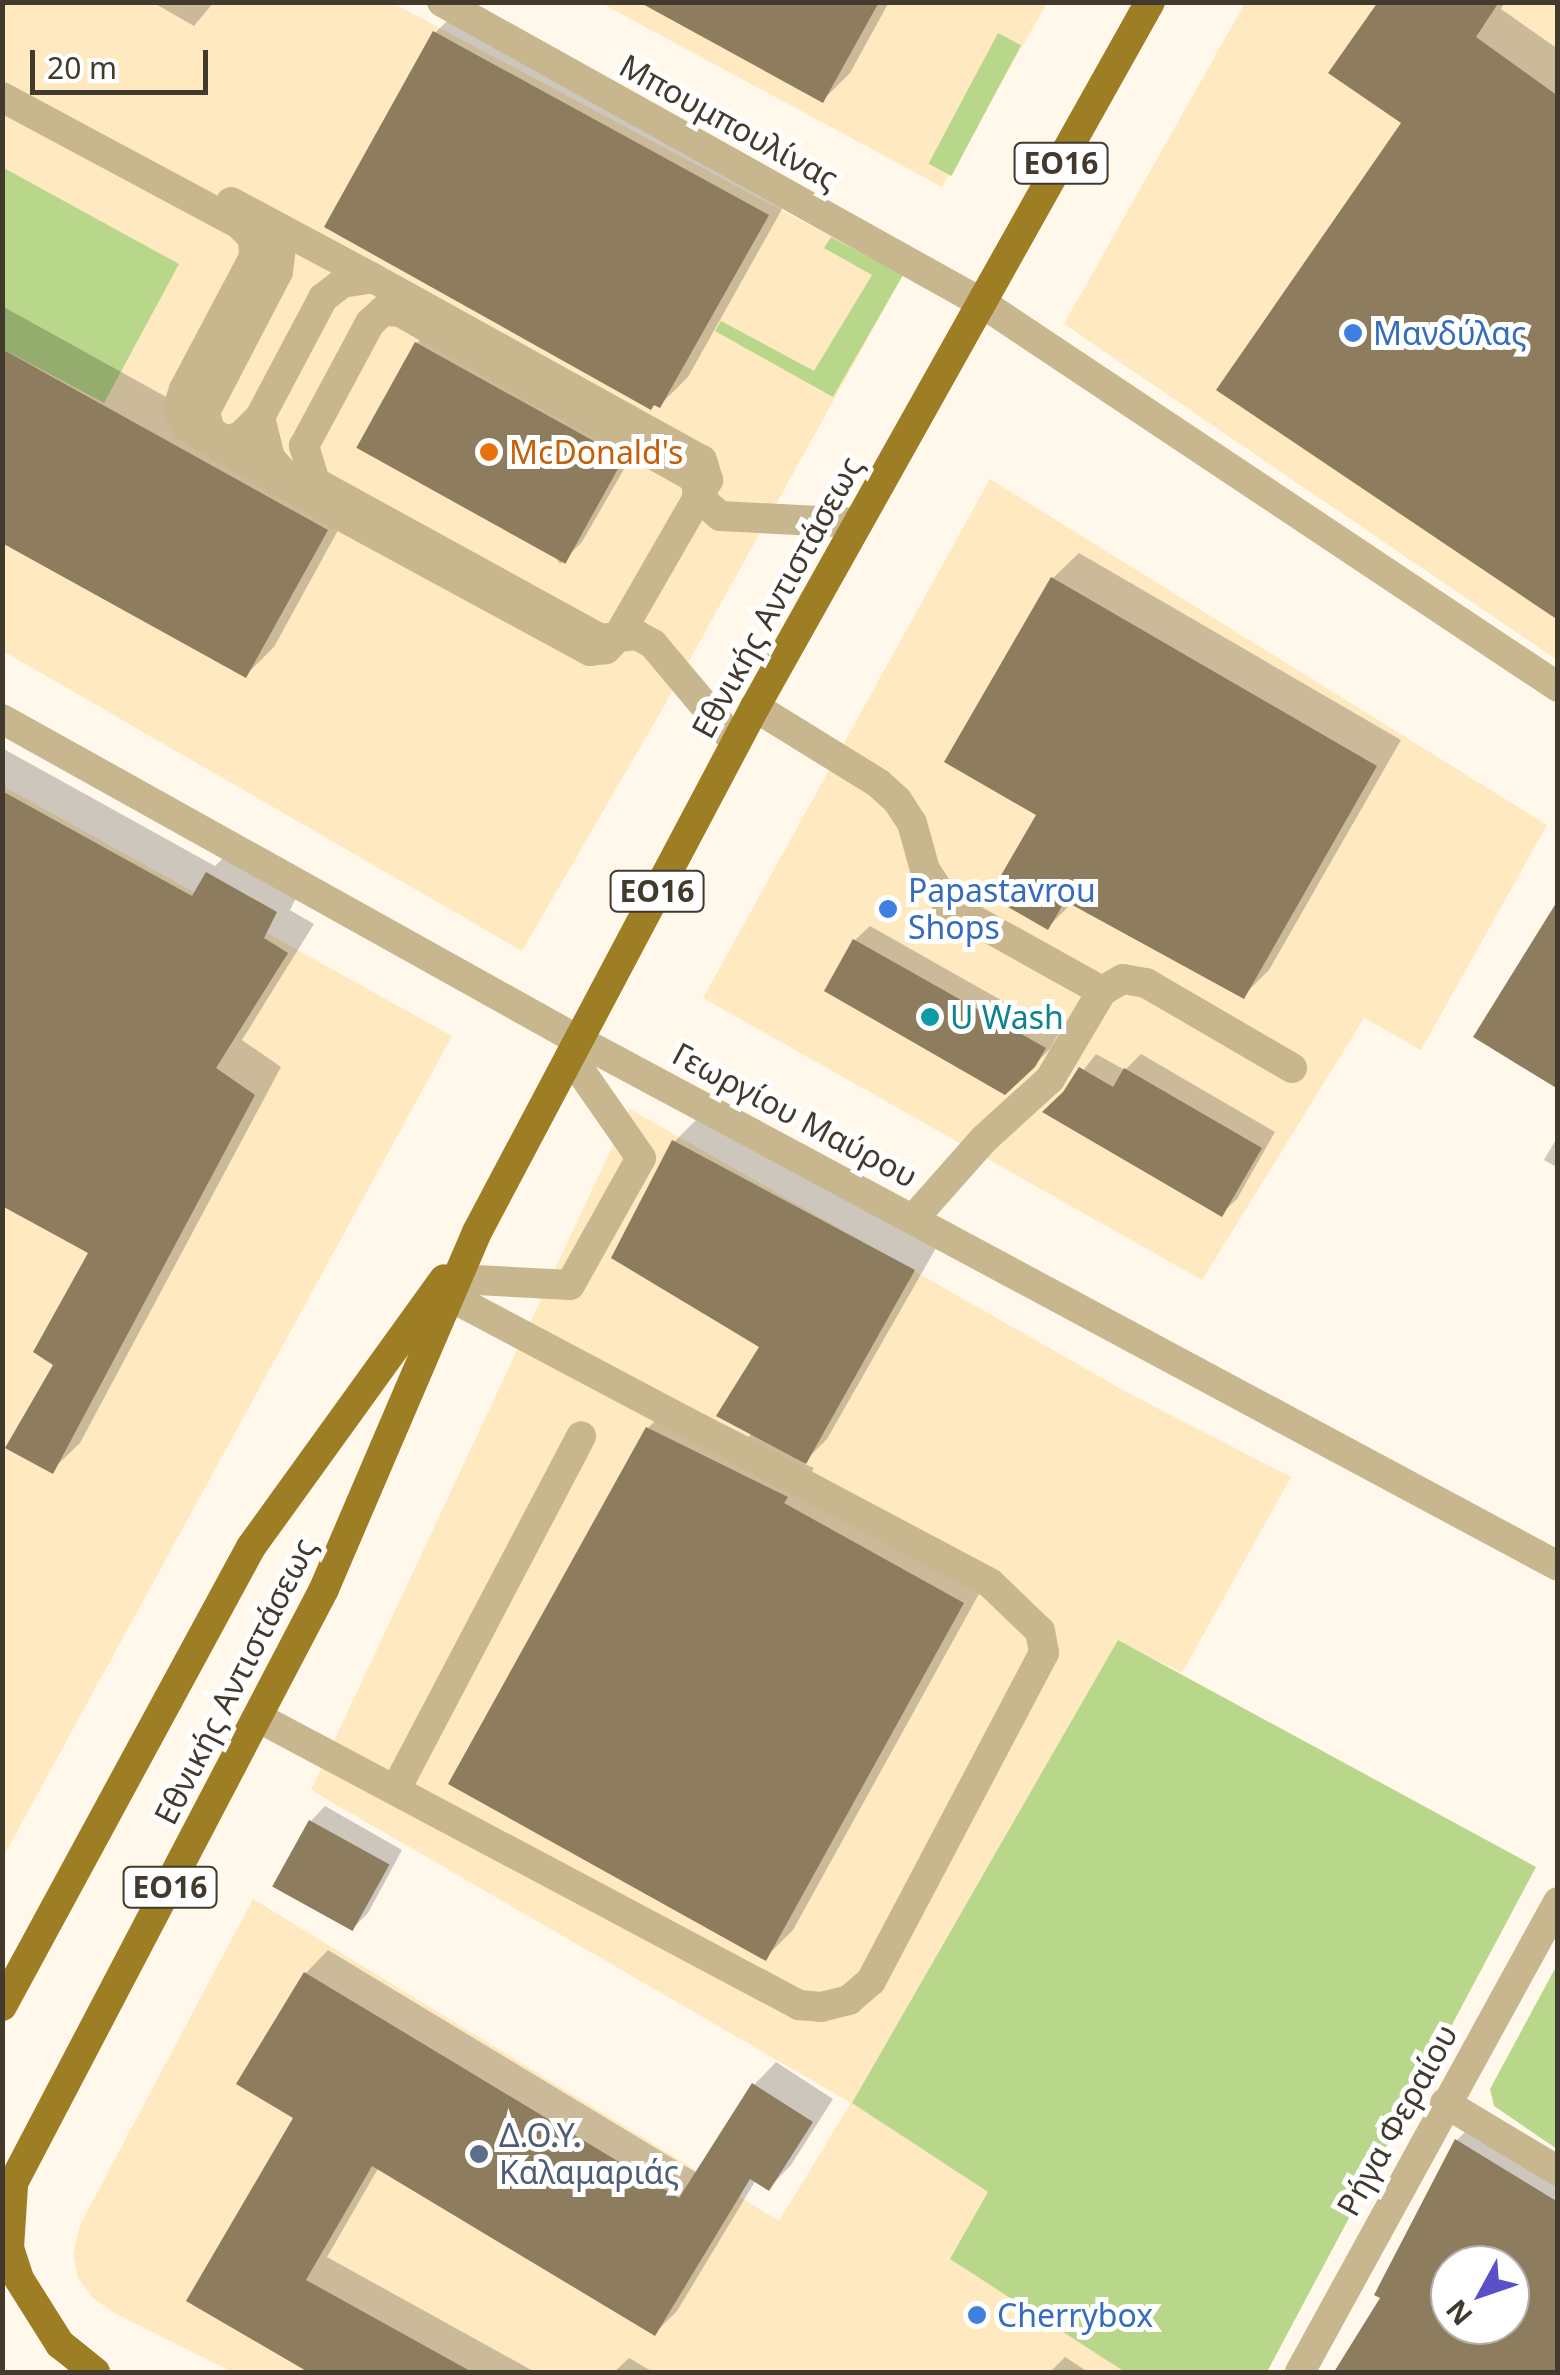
<!DOCTYPE html>
<meta charset="utf-8">
<style>
body{margin:0}
#map{position:relative;width:1560px;height:2375px;overflow:hidden;background:#fff8eb;font-family:"Noto Sans",sans-serif}
div>[style]{position:absolute}
.built>*{inset:0;background:#fee9c0}
.green>*{inset:0;background:#b9d78a;transform-origin:0 0}
.shadow>*{inset:0;background:#0003}
.building>*{inset:0;background:#8d7c5e;transform-origin:0 0}
.service>*{height:30px;margin:-15px;padding:0 15px;transform-origin:15px;border-radius:15px;background:#c8b78e}
.minor>*{height:30px;margin:-15px;padding:0 15px;transform-origin:15px;border-radius:15px;background:#c8b78e}
.primary>*{height:30px;margin:-15px;padding:0 15px;transform-origin:15px;border-radius:15px;background:#9e7e25}
.dots>*{width:28px;height:28px;translate:-50% -50%;box-sizing:border-box;border:5px solid #fff;border-radius:50%}
span{translate:-50% -50%;white-space:nowrap;text-align:center;line-height:1.15;-webkit-text-stroke:10px #fff;paint-order:stroke}
.shield-label span{padding:2px 8px;background:#fff;border:2px solid;border-radius:8px;-webkit-text-stroke-width:0}
.shield-label{font-size:30px;color:#413a2d;font-weight:700}
.street-label{font-size:32px;color:#413a2d}
.shop-label{font-size:32px;color:#366cbe}
.left{translate:0 -50%;text-align:left}
.food-label{font-size:32px;color:#c56008}
.culture-label{font-size:32px;color:#0d838f}
.service-label{font-size:32px;color:#4e5e75}
.frame{position:absolute;inset:0;border:5px solid #413a2d;pointer-events:none}
.north{position:absolute;left:1430px;top:2245px;width:100px;height:100px;box-sizing:border-box;background:#fff;border:2px solid #b3b0ab;border-radius:50%;rotate:230deg;font-size:28px;font-weight:700;line-height:40px;text-align:center;color:#413a2d}
.north::after{content:'';display:block;margin:auto;width:35px;height:45px;background:#5a50c8;clip-path:polygon(50% 0,100% 100%,50% 72%,0 100%)}
.scale{position:absolute;left:30px;top:50px;width:178px;height:45px;box-sizing:border-box;border:5px solid #413a2d;border-top:0;padding-left:12px;font-size:30px;line-height:35px;white-space:nowrap;color:#413a2d;-webkit-text-stroke:8px #fff;paint-order:stroke}
</style>
<div id="map">
<div class="built">
<div style="clip-path:polygon(3px 3px,393px 3px,903px 275px,664px 706px,522px 951px,3px 651px)"></div>
<div style="clip-path:polygon(601px 3px,1047px 3px,942px 187px)"></div>
<div style="clip-path:polygon(1245px 3px,1557px 3px,1557px 660px,1064px 324px)"></div>
<div style="clip-path:polygon(990px 479px,1547px 825px,1421px 1050px,1364px 1018px,1202px 1280px,703px 998px)"></div>
<div style="clip-path:polygon(3px 786px,452px 1036px,3px 1857px)"></div>
<div style="clip-path:polygon(630px 1109px,1130px 1394px,1291px 1477px,1182px 1673px,1117px 1640px,989px 2193px,951px 2258px,1125px 2372px,232px 2372px,116px 2314px,93px 2298px,78px 2278px,73px 2254px,80px 2225px,253px 1899px,779px 2221px,851px 2103px,311px 1790px)"></div>
</div>
<div class="green">
<div style="left:998px;top:33px;width:26px;height:148px;rotate:28deg"></div>
<div style="clip-path:polygon(2px 167px,179px 264px,104px 403px,3px 349px)"></div>
<div style="clip-path:polygon(831px 237px,903px 275px,833px 397px,715px 331px,721px 321px,814px 371px,872px 275px,824px 248px)"></div>
<div style="clip-path:polygon(1118px 1640px,1536px 1867px,1267px 2372px,1125px 2372px,950px 2259px,988px 2192px,852px 2103px)"></div>
<div style="clip-path:polygon(1557px 1965px,1557px 2149px,1494px 2106px,1490px 2089px)"></div>
</div>
<div class="shadow">
<div style="clip-path:polygon(152px 2px,214px 2px,194px 26px)"></div>
<div style="clip-path:polygon(645px 2px,889px 2px,850px 73px,823px 100px)"></div>
<div style="clip-path:polygon(1381px 2px,1505px 2px,1501px 9px,1558px 49px,1558px 617px,1220px 389px,1405px 123px)"></div>
<div style="clip-path:polygon(463px 5px,795px 186px,688px 377px,660px 405px,435px 33px)"></div>
<div style="clip-path:polygon(2px 306px,354px 501px,274px 647px,246px 675px,2px 540px)"></div>
<div style="clip-path:polygon(439px 321px,643px 436px,582px 542px,560px 564px,417px 343px)"></div>
<div style="clip-path:polygon(1079px 553px,1401px 740px,1269px 970px,1243px 996px,1072px 903px,1048px 927px,1039px 814px,1053px 578px)"></div>
<div style="clip-path:polygon(2px 748px,215px 866px,236px 846px,303px 884px,290px 910px,314px 924px,242px 1040px,281px 1067px,80px 1443px,52px 1470px,91px 1252px,2px 1203px)"></div>
<div style="clip-path:polygon(870px 926px,1059px 1033px,1050px 1049px,1034px 1065px,855px 940px)"></div>
<div style="clip-path:polygon(1096px 1054px,1125px 1070px,1141px 1054px,1275px 1132px,1237px 1199px,1222px 1213px,1067px 1091px)"></div>
<div style="clip-path:polygon(696px 1120px,936px 1248px,827px 1439px,803px 1463px,814px 1468px,810px 1475px,990px 1574px,793px 1930px,765px 1958px,648px 1428px,676px 1400px,749px 1437px,752px 1432px,762px 1346px,674px 1142px)"></div>
<div style="clip-path:polygon(1558px 1136px,1558px 1168px,1544px 1160px)"></div>
<div style="clip-path:polygon(325px 1806px,402px 1850px,368px 1913px,353px 1928px,311px 1821px)"></div>
<div style="clip-path:polygon(328px 1950px,697px 2173px,754px 2085px,776px 2062px,833px 2099px,791px 2165px,769px 2188px,756px 2180px,677px 2311px,655px 2333px,379px 2167px,327px 2257px,535px 2372px,336px 2372px,274px 2338px,306px 1973px)"></div>
<div style="clip-path:polygon(evenodd,1479px 2118px,1558px 2166px,1558px 2372px,1337px 2372px,1383px 2297px,1378px 2294px,1457px 2140px,1479px 2118px,1450px 2265px,1510px 2265px,1510px 2325px,1450px 2325px,1450px 2265px)"></div>
<div style="clip-path:polygon(1065px 2357px,1088px 2372px,1050px 2372px)"></div>
<div style="clip-path:polygon(629px 2358px,653px 2372px,614px 2372px)"></div>
</div>
<div class="building">
<div style="clip-path:polygon(639px 2px,879px 2px,823px 103px)"></div>
<div style="clip-path:polygon(1378px 2px,1499px 2px,1476px 37px,1558px 96px,1558px 620px,1216px 390px,1401px 123px,1328px 73px)"></div>
<div style="clip-path:polygon(433px 31px,769px 215px,660px 408px,654px 405px,651px 410px,324px 227px)"></div>
<div style="left:415px;top:342px;width:239px;height:121px;rotate:29deg"></div>
<div style="clip-path:polygon(2px 349px,328px 530px,246px 678px,2px 543px)"></div>
<div style="clip-path:polygon(1051px 577px,1377px 766px,1244px 999px,1065px 901px,1048px 930px,989px 896px,1036px 815px,944px 762px)"></div>
<div style="clip-path:polygon(2px 791px,192px 896px,206px 872px,277px 912px,264px 938px,288px 953px,216px 1068px,255px 1095px,53px 1474px,5px 1448px,53px 1365px,33px 1352px,88px 1253px,2px 1206px)"></div>
<div style="clip-path:polygon(1558px 900px,1558px 1089px,1473px 1037px)"></div>
<div style="clip-path:polygon(853px 939px,1046px 1048px,1035px 1067px,1005px 1095px,824px 991px)"></div>
<div style="clip-path:polygon(1079px 1067px,1113px 1087px,1124px 1068px,1262px 1148px,1222px 1217px,1042px 1112px,1063px 1092px)"></div>
<div style="clip-path:polygon(672px 1140px,915px 1270px,806px 1464px,716px 1416px,759px 1347px,611px 1258px)"></div>
<div style="clip-path:polygon(646px 1427px,788px 1497px,784px 1503px,964px 1603px,766px 1961px,448px 1784px)"></div>
<div style="left:309px;top:1820px;width:92px;height:76px;rotate:29deg"></div>
<div style="clip-path:polygon(304px 1972px,679px 2198px,752px 2083px,813px 2122px,769px 2191px,750px 2179px,655px 2336px,372px 2166px,306px 2280px,472px 2372px,308px 2372px,186px 2301px,293px 2118px,236px 2084px)"></div>
<div style="clip-path:polygon(evenodd,1455px 2139px,1558px 2202px,1558px 2372px,1334px 2372px,1380px 2298px,1374px 2295px,1455px 2139px,1450px 2265px,1510px 2265px,1510px 2325px,1450px 2325px,1450px 2265px)"></div>
</div>
<div class="service">
<div style="left:2px;top:97px;width:269px;rotate:28.2deg"></div>
<div style="left:239px;top:224px;width:20px;rotate:45deg"></div>
<div style="left:253px;top:238px;width:19px;rotate:87deg"></div>
<div style="left:254px;top:257px;width:149px;rotate:117.9deg"></div>
<div style="left:184px;top:389px;width:21px;rotate:107deg"></div>
<div style="left:178px;top:409px;width:20px;rotate:63deg"></div>
<div style="left:187px;top:427px;width:114px;rotate:30.6deg"></div>
<div style="left:231px;top:202px;width:161px;rotate:28.2deg"></div>
<div style="left:373px;top:278px;width:376px;rotate:29deg"></div>
<div style="left:702px;top:460px;width:21px;rotate:73deg"></div>
<div style="left:708px;top:480px;width:182px;rotate:119.9deg"></div>
<div style="left:617px;top:638px;width:16px;rotate:135deg"></div>
<div style="left:606px;top:649px;width:16px;rotate:173deg"></div>
<div style="left:590px;top:651px;width:327px;rotate:-151.5deg"></div>
<div style="left:303px;top:495px;width:50px;rotate:-131.7deg"></div>
<div style="left:270px;top:458px;width:42px;rotate:-103.7deg"></div>
<div style="left:260px;top:417px;width:135px;rotate:-62.1deg"></div>
<div style="left:323px;top:298px;width:24px;rotate:-38deg"></div>
<div style="left:342px;top:283px;width:31px;rotate:-9deg"></div>
<div style="left:982px;top:303px;width:692px;rotate:33.69deg"></div>
<div style="left:260px;top:417px;width:27px;rotate:135deg"></div>
<div style="left:241px;top:436px;width:16px;rotate:162deg"></div>
<div style="left:226px;top:441px;width:19px;rotate:-148deg"></div>
<div style="left:210px;top:431px;width:20px;rotate:-105deg"></div>
<div style="left:205px;top:412px;width:158px;rotate:-62.5deg"></div>
<div style="left:278px;top:272px;width:25px;rotate:-83deg"></div>
<div style="left:281px;top:247px;width:25px;rotate:-113deg"></div>
<div style="left:755px;top:707px;width:145px;rotate:31.7deg"></div>
<div style="left:878px;top:783px;width:25px;rotate:42deg"></div>
<div style="left:897px;top:800px;width:27px;rotate:57deg"></div>
<div style="left:912px;top:823px;width:49px;rotate:74.5deg"></div>
<div style="left:925px;top:870px;width:43px;rotate:56.3deg"></div>
<div style="left:949px;top:906px;width:175px;rotate:29.1deg"></div>
<div style="left:1102px;top:991px;width:102px;rotate:120.6deg"></div>
<div style="left:1050px;top:1079px;width:89px;rotate:137.7deg"></div>
<div style="left:984px;top:1139px;width:106px;rotate:131.5deg"></div>
<div style="left:736px;top:743px;width:129px;rotate:-130deg"></div>
<div style="left:653px;top:644px;width:18px;rotate:-151deg"></div>
<div style="left:637px;top:635px;width:36px;rotate:174deg"></div>
<div style="left:601px;top:639px;width:17px;rotate:-152deg"></div>
<div style="left:586px;top:631px;width:309px;rotate:-151.2deg"></div>
<div style="left:315px;top:482px;width:38px;rotate:-107deg"></div>
<div style="left:304px;top:446px;width:140px;rotate:-61.8deg"></div>
<div style="left:370px;top:323px;width:18px;rotate:-43deg"></div>
<div style="left:383px;top:311px;width:17px;rotate:3deg"></div>
<div style="left:400px;top:312px;width:334px;rotate:29.4deg"></div>
<div style="left:691px;top:476px;width:11px;rotate:52deg"></div>
<div style="left:698px;top:485px;width:11px;rotate:95deg"></div>
<div style="left:697px;top:496px;width:30px;rotate:41deg"></div>
<div style="left:720px;top:516px;width:137px;rotate:2.9deg"></div>
<div style="left:1102px;top:991px;width:24px;rotate:-30deg"></div>
<div style="left:1123px;top:979px;width:23px;rotate:10deg"></div>
<div style="left:1146px;top:983px;width:169px;rotate:30.2deg"></div>
<div style="left:457px;top:1279px;width:113px;rotate:3deg"></div>
<div style="left:570px;top:1285px;width:145px;rotate:-60.8deg"></div>
<div style="left:641px;top:1158px;width:124px;rotate:-124.8deg"></div>
<div style="left:259px;top:1718px;width:612px;rotate:27.99deg"></div>
<div style="left:799px;top:2005px;width:22px;rotate:5deg"></div>
<div style="left:821px;top:2007px;width:29px;rotate:-14deg"></div>
<div style="left:849px;top:2000px;width:29px;rotate:-41deg"></div>
<div style="left:871px;top:1981px;width:371px;rotate:-62.2deg"></div>
<div style="left:1044px;top:1653px;width:22px;rotate:-100deg"></div>
<div style="left:1040px;top:1631px;width:69px;rotate:-136.2deg"></div>
<div style="left:990px;top:1583px;width:612px;rotate:-152.05deg"></div>
<div style="left:397px;top:1787px;width:396px;rotate:-62.3deg"></div>
<div style="left:1445px;top:2103px;width:132px;rotate:31deg"></div>
</div>
<div class="minor">
<div style="left:442px;top:2px;width:618px;rotate:29.14deg"></div>
<div style="left:2px;top:719px;width:659px;rotate:29.13deg"></div>
<div style="left:578px;top:1040px;width:1112px;rotate:28.22deg"></div>
<div style="left:1300px;top:2372px;width:536px;rotate:-61.24deg"></div>
</div>
<div class="primary">
<div style="left:2px;top:2006px;width:522px;rotate:-61.52deg"></div>
<div style="left:251px;top:1547px;width:330px;rotate:-54.2deg"></div>
<div style="left:13px;top:2186px;width:62px;rotate:93.7deg"></div>
<div style="left:9px;top:2248px;width:33px;rotate:72deg"></div>
<div style="left:19px;top:2279px;width:77px;rotate:57.8deg"></div>
<div style="left:60px;top:2344px;width:45px;rotate:38.7deg"></div>
<div style="left:2px;top:2204px;width:694px;rotate:-62.36deg"></div>
<div style="left:324px;top:1589px;width:388px;rotate:-66.8deg"></div>
<div style="left:477px;top:1232px;width:594px;rotate:-62.1deg"></div>
<div style="left:755px;top:707px;width:808px;rotate:-60.74deg"></div>
</div>
<div class="dots">
<div style="left:1353px;top:333px;background:#3f7fe0"></div>
<div style="left:489px;top:452px;background:#e8710a"></div>
<div style="left:888px;top:909px;background:#3f7fe0"></div>
<div style="left:930px;top:1017px;background:#0f9aa8"></div>
<div style="left:479px;top:2154px;background:#5c6f8a"></div>
<div style="left:977px;top:2315px;background:#3f7fe0"></div>
</div>
<div class="shield-label">
<span style="left:1061px;top:163px">ΕΟ16</span>
<span style="left:657px;top:891px">ΕΟ16</span>
<span style="left:170px;top:1887px">ΕΟ16</span>
</div>
<div class="street-label">
<span style="left:729px;top:122px;rotate:29deg">Μπουμπουλίνας</span>
<span style="left:777px;top:597px;rotate:-61deg">Εθνικής Αντιστάσεως</span>
<span style="left:795px;top:1115px;rotate:28deg">Γεωργίου Μαύρου</span>
<span style="left:235px;top:1681px;rotate:-63deg">Εθνικής Αντιστάσεως</span>
<span style="left:1397px;top:2120px;rotate:-61deg">Ρήγα Φεραίου</span>
</div>
<div class="shop-label">
<span class="left" style="left:1373px;top:333px">Μανδύλας</span>
<span class="left" style="left:908px;top:909px">Papastavrou<br>Shops</span>
<span class="left" style="left:997px;top:2315px">Cherrybox</span>
</div>
<div class="food-label">
<span class="left" style="left:509px;top:452px">McDonald's</span>
</div>
<div class="culture-label">
<span class="left" style="left:950px;top:1017px">U Wash</span>
</div>
<div class="service-label">
<span class="left" style="left:499px;top:2154px">Δ.Ο.Υ.<br>Καλαμαριάς</span>
</div>
<div class="frame"></div>
<div class="north">N</div>
<div class="scale">20 m</div>
</div>
